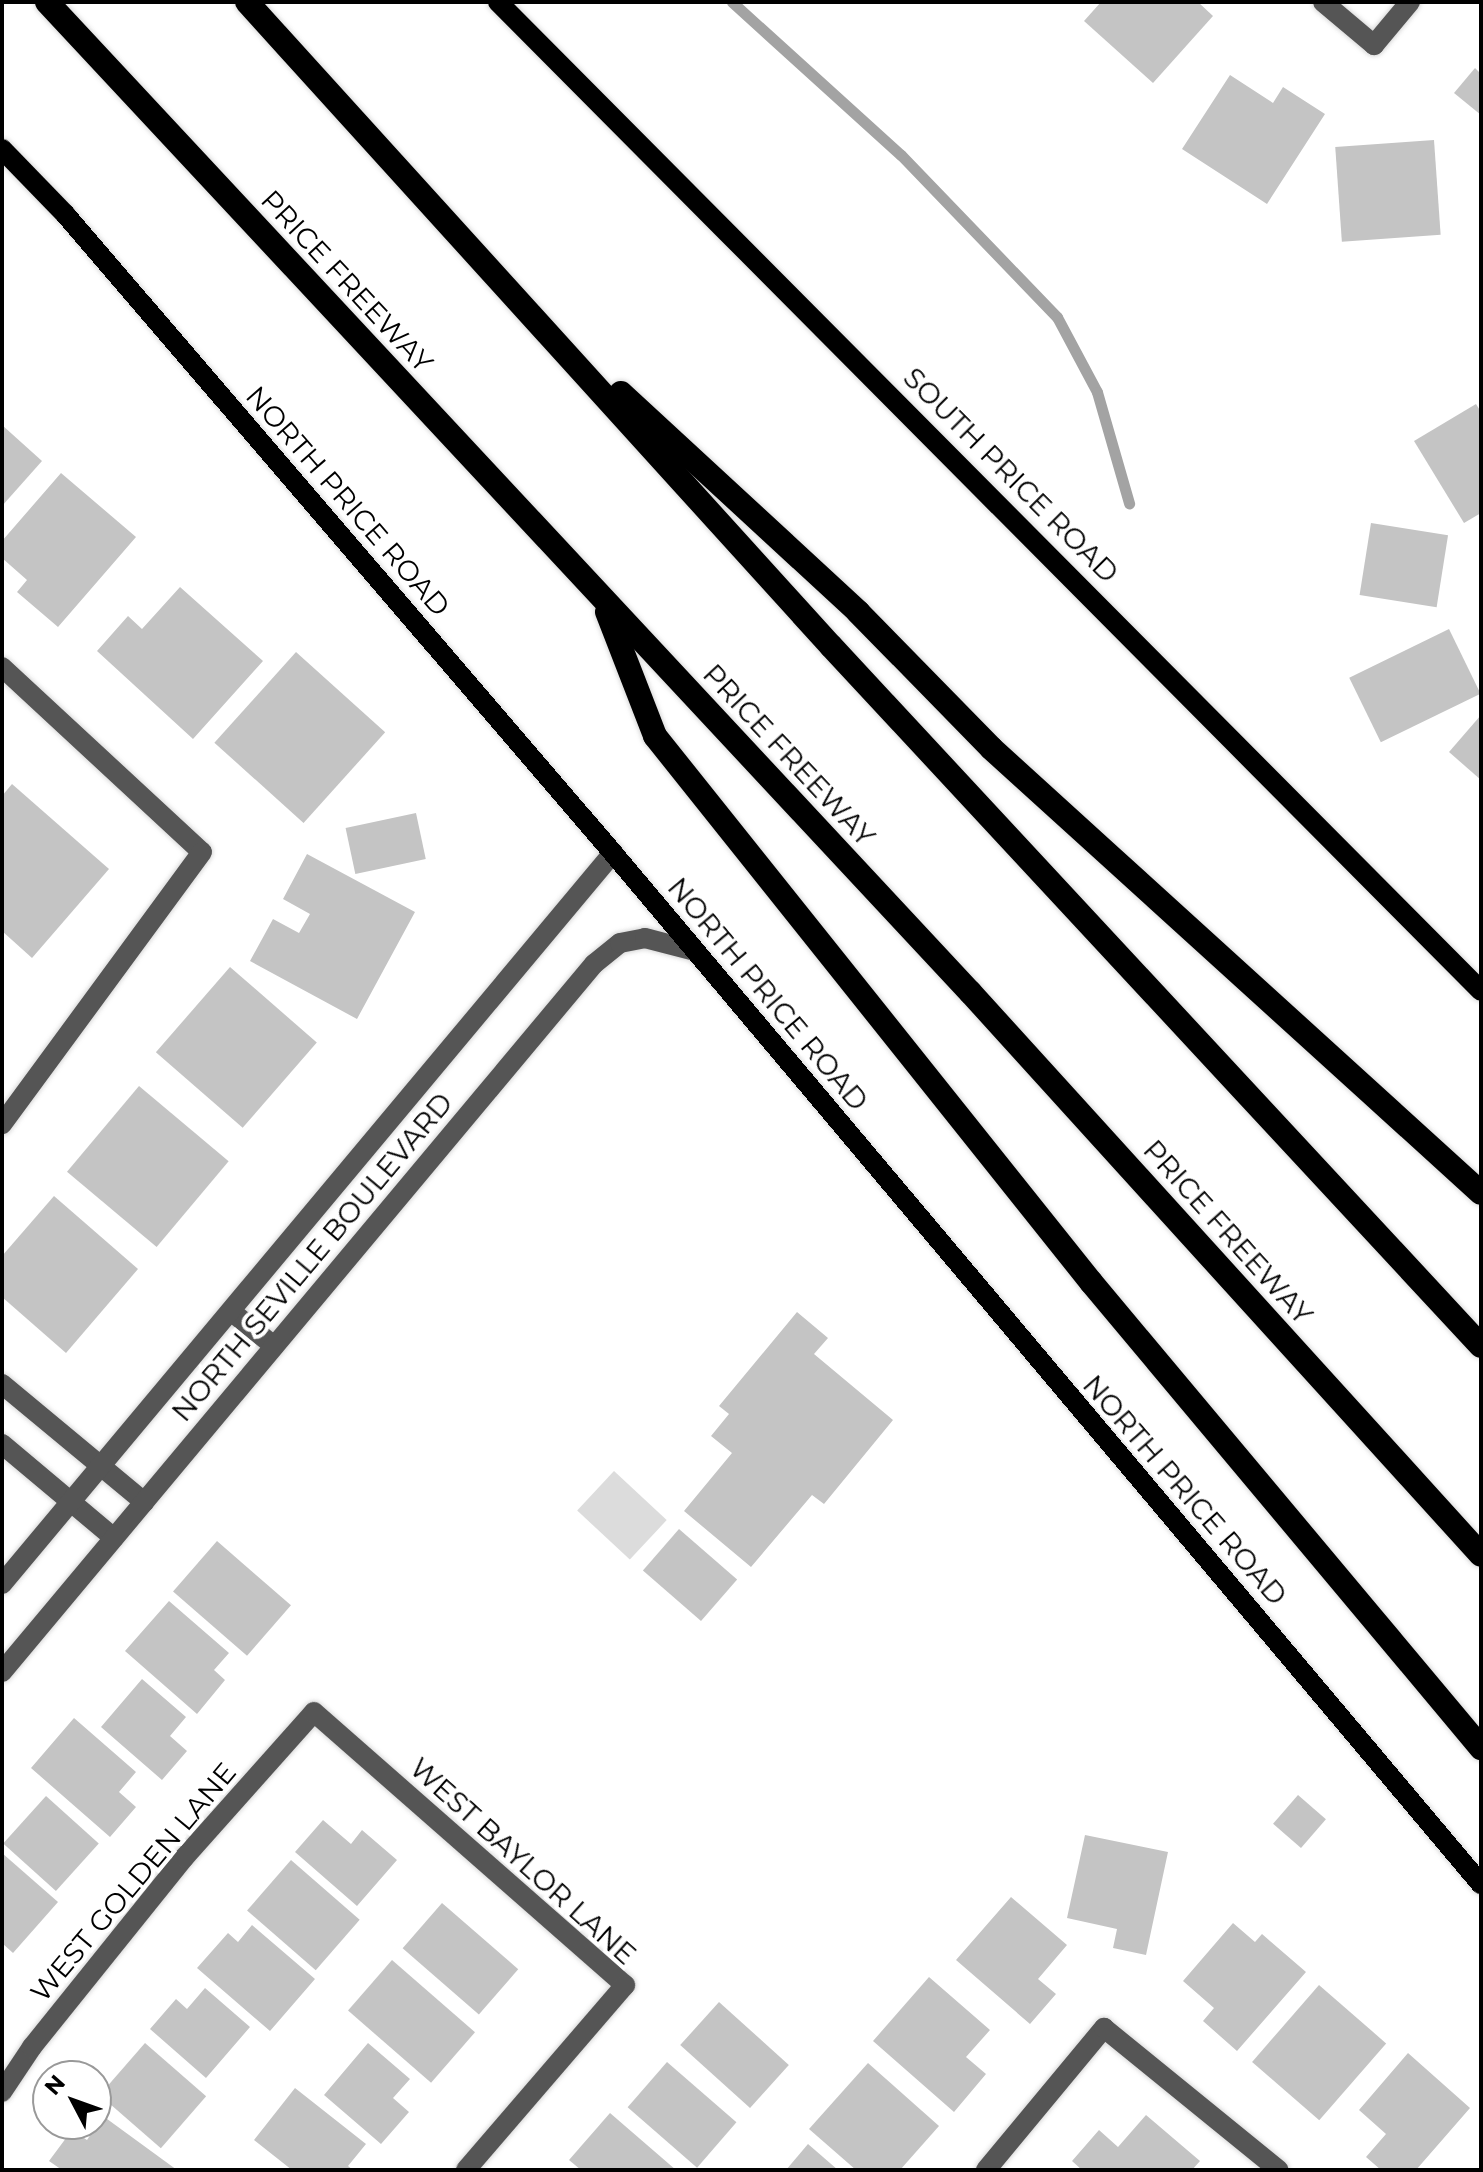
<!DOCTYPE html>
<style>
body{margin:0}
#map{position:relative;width:1483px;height:2172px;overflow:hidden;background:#fff;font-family:Montserrat,sans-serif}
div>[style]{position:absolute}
.green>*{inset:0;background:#dcdcdc;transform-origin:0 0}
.stream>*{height:11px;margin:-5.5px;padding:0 5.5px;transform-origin:5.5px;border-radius:5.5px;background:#a3a3a3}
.building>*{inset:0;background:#c4c4c4;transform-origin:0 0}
.roads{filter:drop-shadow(0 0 2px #dbdbdb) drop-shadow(0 0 2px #dbdbdb)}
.minor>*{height:20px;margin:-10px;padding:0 10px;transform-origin:10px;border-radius:10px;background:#555}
.major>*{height:20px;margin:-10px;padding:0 10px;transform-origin:10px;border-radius:10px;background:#000}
.highway>*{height:24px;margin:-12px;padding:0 12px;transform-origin:12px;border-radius:12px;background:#000}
span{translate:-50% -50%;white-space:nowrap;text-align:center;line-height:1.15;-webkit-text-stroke:8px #fff;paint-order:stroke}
.street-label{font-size:28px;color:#000}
.frame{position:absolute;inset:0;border:4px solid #000;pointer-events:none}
.north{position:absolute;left:32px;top:2060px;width:80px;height:80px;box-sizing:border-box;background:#fff;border:2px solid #999;border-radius:50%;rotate:311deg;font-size:22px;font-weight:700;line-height:32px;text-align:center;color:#000}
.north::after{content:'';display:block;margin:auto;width:28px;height:36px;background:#000;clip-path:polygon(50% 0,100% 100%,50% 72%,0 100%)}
</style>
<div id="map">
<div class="green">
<div style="left:614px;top:1471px;width:72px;height:54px;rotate:43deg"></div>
</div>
<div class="stream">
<div style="left:732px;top:2px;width:228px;rotate:42.2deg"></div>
<div style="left:901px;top:155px;width:225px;rotate:46.1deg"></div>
<div style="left:1057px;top:317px;width:85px;rotate:61.9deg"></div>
<div style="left:1097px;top:392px;width:116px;rotate:73.9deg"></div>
</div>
<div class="building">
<div style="clip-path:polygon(1101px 2px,1198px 2px,1213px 16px,1153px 83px,1084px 21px)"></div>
<div style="clip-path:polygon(1475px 68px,1481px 74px,1481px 115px,1454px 93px)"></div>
<div style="clip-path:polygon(1230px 75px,1273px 103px,1283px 87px,1325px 114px,1267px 204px,1182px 149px)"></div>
<div style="left:1434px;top:140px;width:95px;height:99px;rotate:86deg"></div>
<div style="clip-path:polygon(1476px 404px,1481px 412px,1481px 513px,1464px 523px,1414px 441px)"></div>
<div style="clip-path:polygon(2px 425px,42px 461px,2px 506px)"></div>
<div style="clip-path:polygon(61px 473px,136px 537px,58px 627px,17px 592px,27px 580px,2px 558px,2px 541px)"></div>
<div style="left:1371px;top:523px;width:78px;height:73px;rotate:9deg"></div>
<div style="clip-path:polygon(180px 587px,263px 661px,193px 739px,97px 651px,128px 616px,142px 629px)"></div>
<div style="left:1449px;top:629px;width:72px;height:111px;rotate:64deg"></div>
<div style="left:296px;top:652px;width:120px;height:122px;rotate:42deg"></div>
<div style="clip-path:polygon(1481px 715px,1481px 780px,1449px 752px)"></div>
<div style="clip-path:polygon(12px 784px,109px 869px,32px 958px,2px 931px,2px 796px)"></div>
<div style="left:416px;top:813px;width:47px;height:72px;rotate:78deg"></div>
<div style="clip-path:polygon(307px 854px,415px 912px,357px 1019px,250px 961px,273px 919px,299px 933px,310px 914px,283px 899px)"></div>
<div style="left:230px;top:967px;width:115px;height:113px;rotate:41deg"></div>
<div style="left:139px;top:1086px;width:117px;height:112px;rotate:40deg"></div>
<div style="clip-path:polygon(54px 1196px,138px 1269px,66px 1353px,2px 1297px,2px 1256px)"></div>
<div style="clip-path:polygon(797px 1312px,828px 1338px,814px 1354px,893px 1420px,824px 1504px,812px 1495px,751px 1567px,684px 1511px,732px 1453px,711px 1436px,729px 1414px,719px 1406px)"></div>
<div style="left:679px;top:1529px;width:77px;height:55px;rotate:41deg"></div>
<div style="left:217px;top:1541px;width:98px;height:67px;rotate:41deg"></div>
<div style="clip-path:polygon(169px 1601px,229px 1653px,214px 1670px,225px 1680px,197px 1714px,125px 1651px)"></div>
<div style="clip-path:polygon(142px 1679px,186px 1717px,170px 1736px,187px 1751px,162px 1780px,101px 1727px)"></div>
<div style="clip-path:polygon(74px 1718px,136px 1772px,119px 1792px,136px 1807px,110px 1837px,31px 1768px)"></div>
<div style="left:1298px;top:1795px;width:37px;height:38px;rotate:41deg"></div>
<div style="left:46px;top:1796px;width:71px;height:64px;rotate:42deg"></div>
<div style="clip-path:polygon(323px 1820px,351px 1844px,362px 1830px,397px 1860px,357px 1906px,295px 1852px)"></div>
<div style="clip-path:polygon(1085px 1835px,1168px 1852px,1146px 1955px,1113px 1948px,1117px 1929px,1067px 1918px)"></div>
<div style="clip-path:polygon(2px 1853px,58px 1902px,13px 1953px,2px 1943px)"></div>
<div style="left:291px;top:1860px;width:91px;height:67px;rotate:41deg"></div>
<div style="clip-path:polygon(1011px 1897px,1067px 1945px,1038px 1979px,1056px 1994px,1030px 2024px,956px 1960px)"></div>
<div style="left:442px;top:1903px;width:101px;height:60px;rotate:41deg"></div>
<div style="clip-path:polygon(1233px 1923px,1255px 1942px,1262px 1934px,1306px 1972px,1237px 2051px,1203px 2021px,1214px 2008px,1183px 1981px)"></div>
<div style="clip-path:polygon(252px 1925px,315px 1979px,270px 2031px,197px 1968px,228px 1933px,238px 1942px)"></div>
<div style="left:392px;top:1960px;width:110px;height:67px;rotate:41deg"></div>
<div style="clip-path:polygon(929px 1977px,990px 2030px,966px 2057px,986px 2074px,954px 2112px,873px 2041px)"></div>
<div style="left:1319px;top:1985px;width:89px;height:102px;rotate:41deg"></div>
<div style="clip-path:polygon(205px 1988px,250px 2027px,206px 2078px,150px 2029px,176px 1999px,187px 2009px)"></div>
<div style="left:719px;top:2002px;width:94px;height:58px;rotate:42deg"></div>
<div style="left:145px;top:2043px;width:81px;height:69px;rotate:41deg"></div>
<div style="clip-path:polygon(368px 2043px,410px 2079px,393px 2098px,409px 2112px,381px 2144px,324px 2095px)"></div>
<div style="clip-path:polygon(1408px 2053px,1470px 2108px,1416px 2170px,1381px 2170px,1366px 2157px,1386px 2134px,1359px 2110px)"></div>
<div style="left:667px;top:2062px;width:92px;height:60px;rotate:41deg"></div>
<div style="clip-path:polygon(868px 2063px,939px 2126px,900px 2170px,856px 2170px,809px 2129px)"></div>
<div style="clip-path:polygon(295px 2088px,366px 2144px,348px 2166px,353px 2170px,292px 2170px,254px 2140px)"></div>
<div style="clip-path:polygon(610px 2113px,676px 2170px,581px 2170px,569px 2160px)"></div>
<div style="clip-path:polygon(1146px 2115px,1200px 2161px,1192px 2170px,1082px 2170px,1072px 2161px,1099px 2130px,1118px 2147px)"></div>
<div style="clip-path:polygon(103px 2116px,177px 2170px,62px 2170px,49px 2161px,72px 2130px,87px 2140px)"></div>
<div style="clip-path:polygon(808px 2144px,838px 2170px,786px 2170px)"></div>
</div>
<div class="roads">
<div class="minor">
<div style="left:1323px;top:2px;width:67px;rotate:40.1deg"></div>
<div style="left:1374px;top:45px;width:56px;rotate:-50.1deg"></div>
<div style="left:2px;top:667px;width:272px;rotate:42.8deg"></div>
<div style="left:202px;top:852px;width:338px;rotate:126.3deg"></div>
<div style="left:232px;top:1312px;width:54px;rotate:39deg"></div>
<div style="left:2px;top:1384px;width:185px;rotate:39.7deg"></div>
<div style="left:2px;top:1444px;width:146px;rotate:40deg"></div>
<div style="left:2px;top:1584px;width:953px;rotate:-50.11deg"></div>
<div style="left:2px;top:1672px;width:923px;rotate:-50.1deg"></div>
<div style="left:594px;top:964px;width:33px;rotate:-39deg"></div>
<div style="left:620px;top:943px;width:25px;rotate:-11deg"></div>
<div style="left:645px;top:938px;width:52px;rotate:14.6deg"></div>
<div style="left:2px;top:2092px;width:54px;rotate:-56.3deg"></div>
<div style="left:32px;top:2047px;width:243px;rotate:-51.2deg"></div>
<div style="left:184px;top:1858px;width:195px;rotate:-48.3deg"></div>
<div style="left:314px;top:1712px;width:414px;rotate:41.3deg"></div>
<div style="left:625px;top:1985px;width:244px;rotate:130.7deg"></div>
<div style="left:986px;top:2170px;width:185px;rotate:-50.3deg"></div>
<div style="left:1104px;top:2028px;width:225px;rotate:39.1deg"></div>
</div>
<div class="major">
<div style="left:498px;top:2px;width:1394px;rotate:45.17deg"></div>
<div style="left:2px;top:149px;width:91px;rotate:45.9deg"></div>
<div style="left:65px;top:214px;width:842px;rotate:49.38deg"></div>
<div style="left:613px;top:853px;width:1348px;rotate:49.91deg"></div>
</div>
<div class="highway">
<div style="left:47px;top:2px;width:1354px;rotate:47.01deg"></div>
<div style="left:970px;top:992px;width:760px;rotate:47.77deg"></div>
<div style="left:247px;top:2px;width:869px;rotate:47.8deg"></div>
<div style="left:831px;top:646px;width:955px;rotate:47.12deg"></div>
<div style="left:621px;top:393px;width:323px;rotate:42.7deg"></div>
<div style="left:858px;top:612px;width:190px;rotate:45.6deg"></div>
<div style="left:991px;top:748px;width:662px;rotate:42.24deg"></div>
<div style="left:607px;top:612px;width:133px;rotate:68.8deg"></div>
<div style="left:655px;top:736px;width:699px;rotate:51.39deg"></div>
<div style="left:1091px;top:1282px;width:608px;rotate:50.07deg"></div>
</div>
</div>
<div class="street-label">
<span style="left:347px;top:281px;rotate:47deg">PRICE FREEWAY</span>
<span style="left:1011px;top:475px;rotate:45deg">SOUTH PRICE ROAD</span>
<span style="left:348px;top:501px;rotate:49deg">NORTH PRICE ROAD</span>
<span style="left:789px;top:755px;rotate:47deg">PRICE FREEWAY</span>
<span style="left:768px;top:994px;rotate:50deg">NORTH PRICE ROAD</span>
<span style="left:1228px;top:1232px;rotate:48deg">PRICE FREEWAY</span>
<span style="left:312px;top:1257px;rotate:-50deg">NORTH SEVILLE BOULEVARD</span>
<span style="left:1185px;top:1490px;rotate:49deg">NORTH PRICE ROAD</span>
<span style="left:523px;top:1861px;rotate:42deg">WEST BAYLOR LANE</span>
<span style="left:133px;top:1882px;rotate:-50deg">WEST GOLDEN LANE</span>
</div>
<div class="frame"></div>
<div class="north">N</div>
</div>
